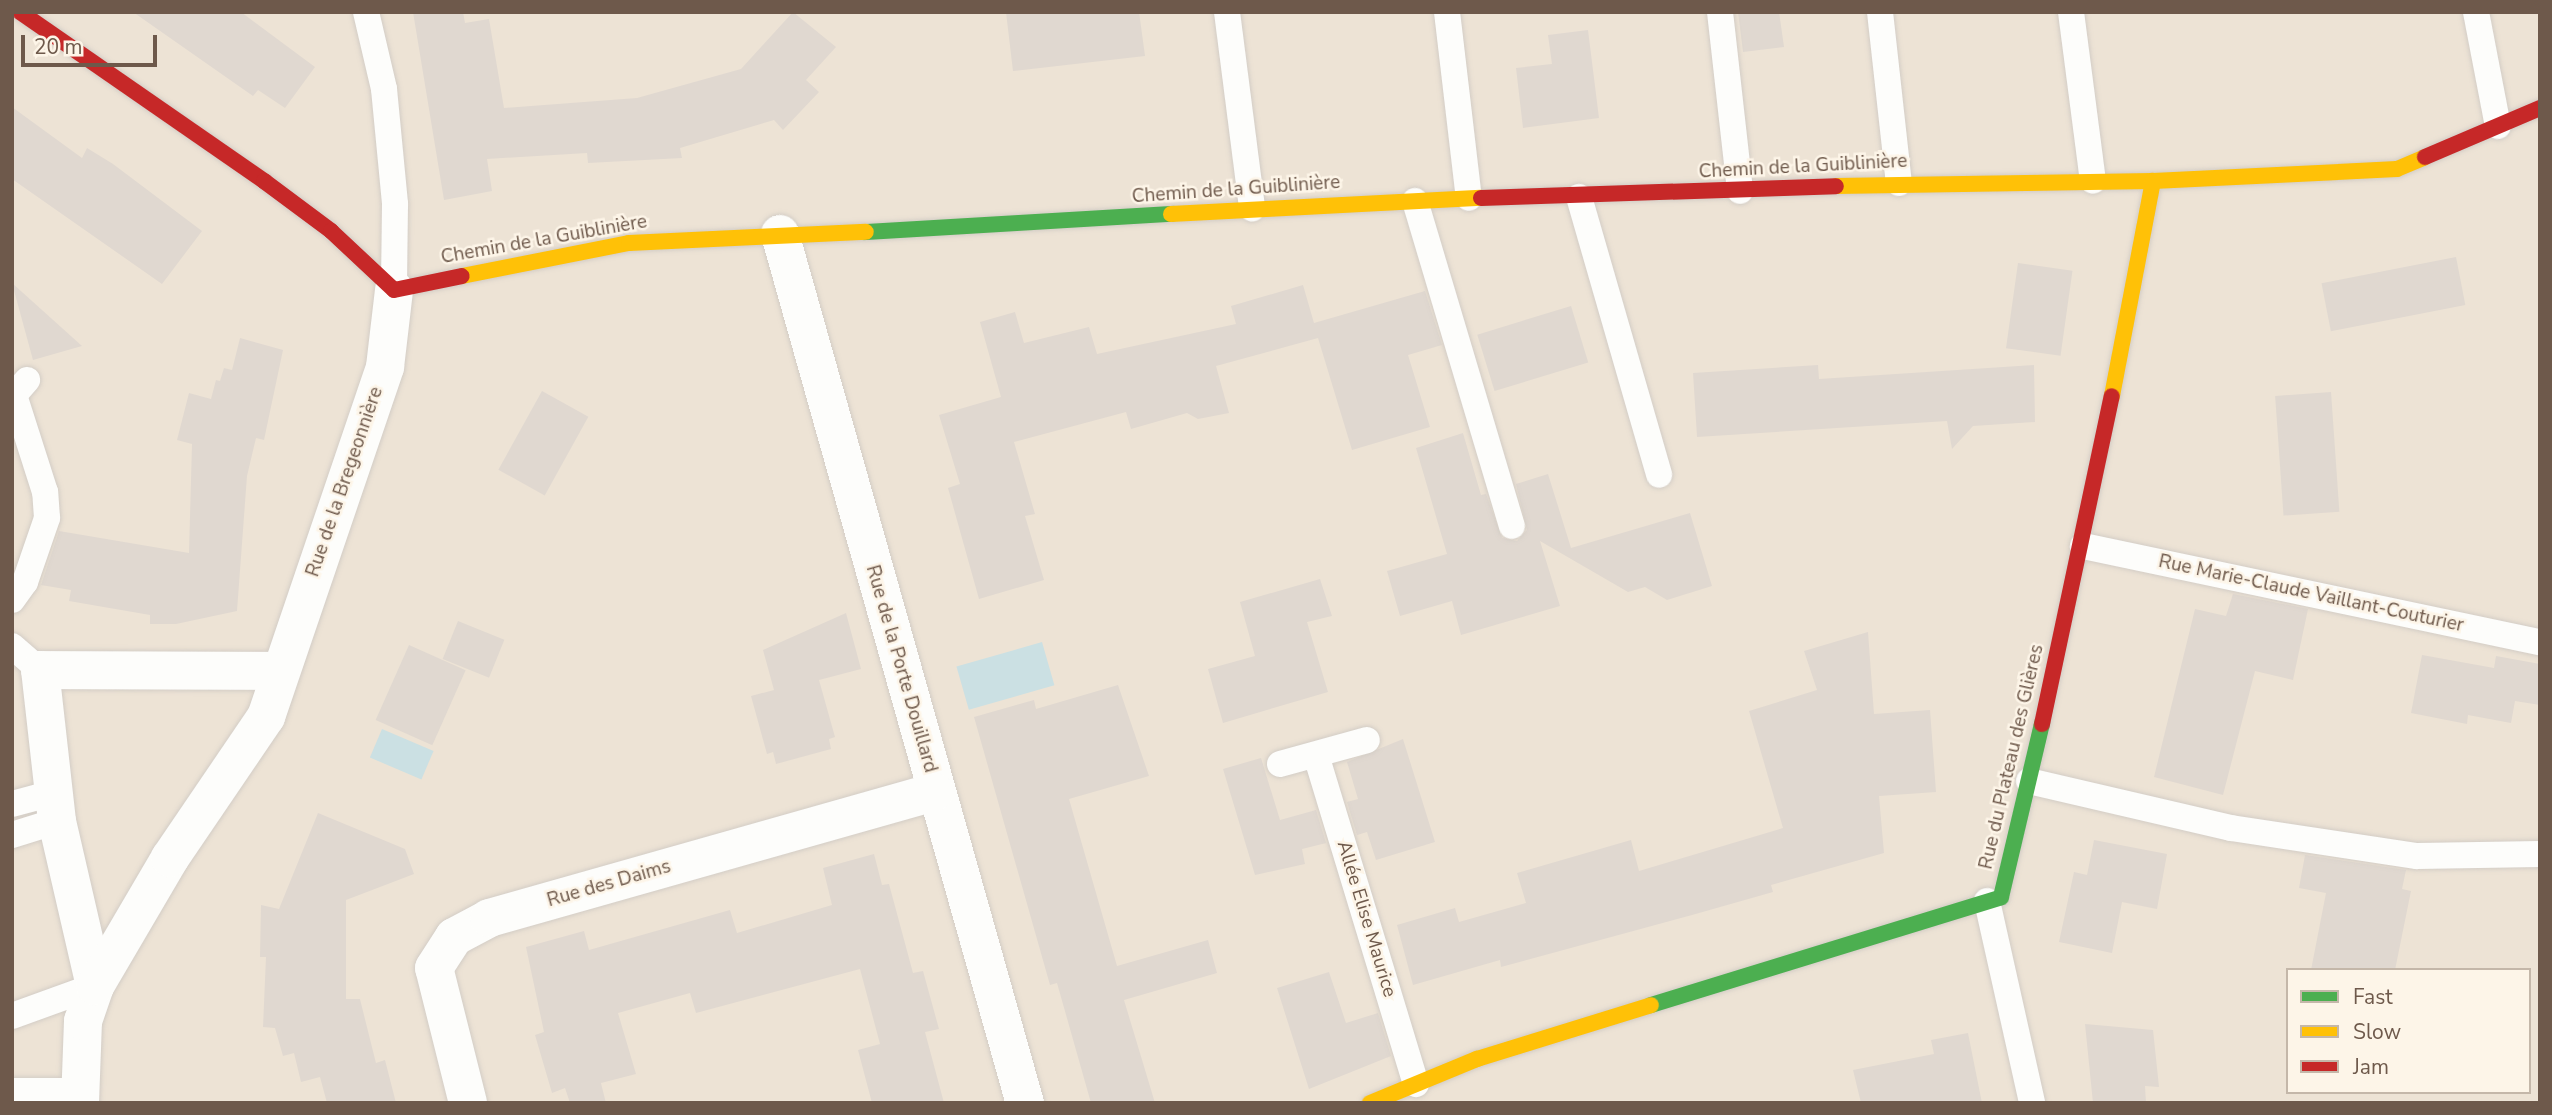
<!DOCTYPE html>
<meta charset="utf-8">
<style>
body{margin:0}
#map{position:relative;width:2552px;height:1115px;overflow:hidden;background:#f4f0e7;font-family:"Nunito Sans",sans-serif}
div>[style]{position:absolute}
.residential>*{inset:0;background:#ede3d5}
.water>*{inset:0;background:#cbe0e3;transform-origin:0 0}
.building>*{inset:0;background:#e0d8d0;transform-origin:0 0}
.roads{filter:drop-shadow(0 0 2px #d3cdc6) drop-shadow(0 0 2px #d3cdc6)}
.lane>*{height:26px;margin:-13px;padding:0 13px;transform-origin:13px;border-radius:13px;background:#fdfdfb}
.street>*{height:38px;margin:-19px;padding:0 19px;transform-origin:19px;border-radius:19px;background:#fdfdfb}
.fast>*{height:16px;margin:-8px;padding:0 8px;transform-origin:8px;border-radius:8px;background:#4caf50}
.slow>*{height:16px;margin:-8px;padding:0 8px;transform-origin:8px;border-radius:8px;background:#ffc107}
.jam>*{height:16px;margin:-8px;padding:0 8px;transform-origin:8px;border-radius:8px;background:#c62828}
span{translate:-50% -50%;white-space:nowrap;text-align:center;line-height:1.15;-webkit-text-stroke:5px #fdf5e8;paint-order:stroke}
.street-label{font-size:19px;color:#6e594b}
.frame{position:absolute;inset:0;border:14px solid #6e594b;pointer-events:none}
.legend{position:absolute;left:2286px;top:968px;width:245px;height:126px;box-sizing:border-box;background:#fdf5e8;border:2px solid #c4b7a9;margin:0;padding:9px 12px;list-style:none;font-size:21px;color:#6e594b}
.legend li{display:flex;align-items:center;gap:14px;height:35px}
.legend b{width:35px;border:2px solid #c4b7a9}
.scale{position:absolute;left:21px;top:35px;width:136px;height:32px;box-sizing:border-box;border:4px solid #6e594b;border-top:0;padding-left:9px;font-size:21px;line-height:24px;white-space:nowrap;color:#6e594b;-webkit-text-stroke:5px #fdf5e8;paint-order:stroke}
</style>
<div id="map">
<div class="residential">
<div style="clip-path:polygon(evenodd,12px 12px,2540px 12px,2540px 1103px,12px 1103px,12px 12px,2288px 970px,2529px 970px,2529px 1092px,2288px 1092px,2288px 970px)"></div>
</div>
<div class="water">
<div style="left:1042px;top:642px;width:45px;height:89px;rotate:74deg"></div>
<div style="left:382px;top:729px;width:56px;height:31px;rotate:23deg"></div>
</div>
<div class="building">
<div style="clip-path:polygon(133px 12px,241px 12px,315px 67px,285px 108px,258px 90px,253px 96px)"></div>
<div style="clip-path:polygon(413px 12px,463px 12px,465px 23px,489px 19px,504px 108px,637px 98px,741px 69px,793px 12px,836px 47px,806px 80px,819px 92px,783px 130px,774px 120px,680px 148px,682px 158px,588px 163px,587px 153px,487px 159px,492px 191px,444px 200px)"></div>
<div style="clip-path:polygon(1006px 12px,1139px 12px,1145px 56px,1013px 71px)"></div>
<div style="clip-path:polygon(1738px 12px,1779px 12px,1784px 47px,1743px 52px)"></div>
<div style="clip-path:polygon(1588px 30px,1599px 118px,1523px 128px,1516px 68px,1552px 64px,1548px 35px)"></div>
<div style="clip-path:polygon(12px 107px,82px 158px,87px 148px,113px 164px,202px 231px,162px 284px,12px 179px)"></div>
<div style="left:2456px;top:257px;width:49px;height:137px;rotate:79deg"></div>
<div style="left:2018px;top:263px;width:55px;height:86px;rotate:8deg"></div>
<div style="clip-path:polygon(12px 283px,82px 346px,33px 360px)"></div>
<div style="clip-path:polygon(1303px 285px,1314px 323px,1425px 291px,1442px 345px,1408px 355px,1430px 427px,1352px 450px,1318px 338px,1216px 366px,1229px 413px,1198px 419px,1187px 413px,1131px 429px,1126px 412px,1014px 442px,1035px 514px,1025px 516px,1044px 580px,979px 599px,948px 488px,960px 484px,939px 415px,1001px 397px,980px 322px,1015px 312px,1024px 343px,1089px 327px,1097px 354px,1236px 324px,1231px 306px)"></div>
<div style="left:1571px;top:306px;width:59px;height:98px;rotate:73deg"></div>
<div style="clip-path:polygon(240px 338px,283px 350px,264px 440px,256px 438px,247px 476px,237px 611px,176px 624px,150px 624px,150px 615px,69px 601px,71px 590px,41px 585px,59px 531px,189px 553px,192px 444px,177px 440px,189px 393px,211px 399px,216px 380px,220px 381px,224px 368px,232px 370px)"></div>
<div style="clip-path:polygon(1818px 365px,1819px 379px,2034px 365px,2035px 422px,1973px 426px,1952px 449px,1947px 421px,1697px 437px,1693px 373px)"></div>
<div style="left:542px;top:391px;width:53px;height:90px;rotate:29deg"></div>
<div style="left:2331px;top:392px;width:120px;height:56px;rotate:86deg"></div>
<div style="clip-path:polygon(1463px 433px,1481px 495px,1486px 494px,1502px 538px,1517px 541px,1527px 530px,1516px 484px,1548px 474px,1571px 548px,1690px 513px,1712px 586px,1667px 600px,1645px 587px,1628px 592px,1540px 541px,1560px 606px,1461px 635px,1452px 601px,1400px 616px,1387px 571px,1447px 554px,1416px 448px)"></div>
<div style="clip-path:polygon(1320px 579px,1332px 616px,1307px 622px,1328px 692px,1223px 723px,1208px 669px,1255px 656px,1240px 602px)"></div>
<div style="clip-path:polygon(2233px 594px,2308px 609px,2293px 680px,2255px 671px,2223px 795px,2154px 777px,2195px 609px,2226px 616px)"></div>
<div style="clip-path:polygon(846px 613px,861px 669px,819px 680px,835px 737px,829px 739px,831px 749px,776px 764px,773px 752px,767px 754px,751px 696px,774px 690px,763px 650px)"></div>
<div style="left:458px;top:621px;width:50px;height:41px;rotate:22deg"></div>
<div style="clip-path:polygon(1868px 632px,1874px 714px,1930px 710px,1936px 792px,1879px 796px,1884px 853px,1771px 885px,1773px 892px,1692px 915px,1501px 967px,1500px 960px,1413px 985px,1397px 925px,1455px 908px,1459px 922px,1526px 903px,1517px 873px,1631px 840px,1639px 871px,1783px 828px,1749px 711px,1817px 690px,1804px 651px)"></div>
<div style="left:409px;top:645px;width:62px;height:82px;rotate:24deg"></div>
<div style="clip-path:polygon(2422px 655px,2494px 668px,2496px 656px,2540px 664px,2540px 705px,2515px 701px,2511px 723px,2468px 715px,2467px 724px,2411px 713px)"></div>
<div style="clip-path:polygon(1118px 685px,1149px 776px,1069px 799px,1117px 966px,1208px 940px,1217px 973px,1124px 1000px,1155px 1103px,1091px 1103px,1057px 983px,1050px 985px,974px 717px,1034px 700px,1036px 709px)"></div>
<div style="clip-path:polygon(1403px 739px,1435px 842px,1376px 860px,1367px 832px,1357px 835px,1347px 802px,1358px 799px,1347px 762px)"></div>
<div style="clip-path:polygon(1261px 758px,1280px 820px,1316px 810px,1326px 843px,1302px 849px,1305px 864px,1255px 875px,1223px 769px)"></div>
<div style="clip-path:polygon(318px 813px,405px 849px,414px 874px,346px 900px,346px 999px,360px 999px,376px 1063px,385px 1060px,396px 1103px,327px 1103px,320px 1077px,301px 1082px,294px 1053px,283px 1056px,275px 1028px,263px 1027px,266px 957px,260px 957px,261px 905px,279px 909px)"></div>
<div style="clip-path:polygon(2094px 840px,2167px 854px,2157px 909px,2122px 902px,2112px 953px,2059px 942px,2074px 872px,2087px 875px)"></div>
<div style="clip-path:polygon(874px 854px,882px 885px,889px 884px,913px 973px,923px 971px,939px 1029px,925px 1032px,944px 1103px,872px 1103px,858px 1050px,880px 1044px,860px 969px,696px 1013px,690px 993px,618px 1013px,636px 1074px,601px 1083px,606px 1103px,570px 1103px,565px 1088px,552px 1093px,535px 1035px,544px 1032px,526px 947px,584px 931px,589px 950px,730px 910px,737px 933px,832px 905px,823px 868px)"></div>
<div style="clip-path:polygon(2305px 855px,2406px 870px,2402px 889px,2411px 891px,2395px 970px,2311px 970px,2326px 893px,2299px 888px)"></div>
<div style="clip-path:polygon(1329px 972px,1346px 1023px,1378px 1013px,1391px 1056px,1309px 1089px,1277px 988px)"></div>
<div style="clip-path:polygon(2085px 1024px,2153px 1030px,2159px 1087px,2145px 1086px,2146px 1103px,2093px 1103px)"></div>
<div style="clip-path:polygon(1968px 1033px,1982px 1103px,1861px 1103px,1853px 1070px,1934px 1054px,1931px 1040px)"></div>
</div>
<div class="roads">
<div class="lane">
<div style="left:366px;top:12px;width:79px;rotate:76.8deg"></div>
<div style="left:384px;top:89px;width:116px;rotate:84.5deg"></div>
<div style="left:395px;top:204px;width:86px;rotate:90.7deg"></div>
<div style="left:1227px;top:12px;width:198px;rotate:82.7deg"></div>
<div style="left:1447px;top:12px;width:187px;rotate:83.3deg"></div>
<div style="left:1720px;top:12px;width:180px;rotate:83.6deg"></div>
<div style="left:1880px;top:12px;width:172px;rotate:83.7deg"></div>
<div style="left:2071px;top:12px;width:170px;rotate:82.6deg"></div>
<div style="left:2476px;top:12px;width:116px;rotate:79.1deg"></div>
<div style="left:1579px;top:197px;width:289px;rotate:73.9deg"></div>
<div style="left:1415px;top:201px;width:339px;rotate:73.4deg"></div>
<div style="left:2083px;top:546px;width:467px;rotate:11.9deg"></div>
<div style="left:12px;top:600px;width:22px;rotate:-54deg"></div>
<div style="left:25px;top:582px;width:68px;rotate:-71deg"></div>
<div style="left:47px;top:518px;width:26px;rotate:-94deg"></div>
<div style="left:45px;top:492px;width:102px;rotate:-107.7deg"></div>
<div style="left:14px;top:395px;width:20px;rotate:-49deg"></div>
<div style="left:12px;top:646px;width:37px;rotate:41deg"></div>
<div style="left:1316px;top:755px;width:344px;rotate:73.1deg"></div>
<div style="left:1280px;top:764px;width:90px;rotate:-15.4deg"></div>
<div style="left:2029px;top:781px;width:207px;rotate:13.1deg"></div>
<div style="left:2231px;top:828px;width:188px;rotate:8.6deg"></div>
<div style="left:2417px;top:856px;width:123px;rotate:-0.9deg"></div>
<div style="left:12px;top:804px;width:42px;rotate:-15deg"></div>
<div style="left:12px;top:835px;width:47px;rotate:-17.3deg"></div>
<div style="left:1987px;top:901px;width:207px;rotate:77.4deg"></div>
<div style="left:12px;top:1016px;width:88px;rotate:-19.9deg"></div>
<div style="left:12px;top:1091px;width:69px"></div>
</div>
<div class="street">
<div style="left:780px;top:234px;width:903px;rotate:74.26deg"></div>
<div style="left:95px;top:986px;width:169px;rotate:-103deg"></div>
<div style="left:57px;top:821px;width:152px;rotate:-96.4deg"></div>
<div style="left:40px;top:670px;width:241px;rotate:0.2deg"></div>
<div style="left:80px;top:1103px;width:82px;rotate:-87.9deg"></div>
<div style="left:83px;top:1021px;width:37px;rotate:-71deg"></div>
<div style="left:95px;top:986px;width:148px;rotate:-59.6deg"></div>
<div style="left:170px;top:858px;width:171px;rotate:-55.8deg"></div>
<div style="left:266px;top:717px;width:370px;rotate:-71.2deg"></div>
<div style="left:385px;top:367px;width:78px;rotate:-83.3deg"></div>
<div style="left:468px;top:1103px;width:139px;rotate:-104.1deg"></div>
<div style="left:434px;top:968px;width:37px;rotate:-57deg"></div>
<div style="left:454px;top:937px;width:40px;rotate:-28deg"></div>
<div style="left:489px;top:918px;width:463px;rotate:-15.8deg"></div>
</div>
<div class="fast">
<div style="left:866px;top:232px;width:306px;rotate:-3.4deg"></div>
<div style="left:1651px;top:1005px;width:366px;rotate:-17.1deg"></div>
<div style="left:2001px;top:897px;width:178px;rotate:-76.7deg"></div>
</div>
<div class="slow">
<div style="left:1836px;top:186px;width:317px;rotate:-0.9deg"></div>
<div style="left:2153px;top:181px;width:244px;rotate:-2.8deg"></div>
<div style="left:2397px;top:169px;width:30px;rotate:-23deg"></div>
<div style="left:1171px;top:214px;width:310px;rotate:-3deg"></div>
<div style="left:462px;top:276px;width:170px;rotate:-11.2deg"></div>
<div style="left:629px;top:243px;width:237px;rotate:-2.7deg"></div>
<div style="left:2112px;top:396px;width:219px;rotate:-79.2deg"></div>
<div style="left:1370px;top:1103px;width:116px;rotate:-22.4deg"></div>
<div style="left:1477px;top:1059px;width:182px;rotate:-17.2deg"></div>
</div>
<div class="jam">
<div style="left:20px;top:12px;width:297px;rotate:34.7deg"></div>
<div style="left:264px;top:181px;width:84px;rotate:36.7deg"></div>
<div style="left:331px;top:231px;width:86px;rotate:43.1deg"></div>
<div style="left:394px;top:290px;width:69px;rotate:-11.6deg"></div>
<div style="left:2425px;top:157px;width:125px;rotate:-23.1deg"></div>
<div style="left:1481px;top:198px;width:355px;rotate:-1.9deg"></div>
<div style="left:2042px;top:724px;width:335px;rotate:-78deg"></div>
</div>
</div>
<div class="street-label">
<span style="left:1803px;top:167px;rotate:-3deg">Chemin de la Guiblinière</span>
<span style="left:1236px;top:190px;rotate:-4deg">Chemin de la Guiblinière</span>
<span style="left:544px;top:240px;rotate:-10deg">Chemin de la Guiblinière</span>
<span style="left:345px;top:482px;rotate:-71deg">Rue de la Bregeonnière</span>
<span style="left:2311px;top:594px;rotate:12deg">Rue Marie-Claude Vaillant-Couturier</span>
<span style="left:901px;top:669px;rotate:74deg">Rue de la Porte Douillard</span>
<span style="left:2012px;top:757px;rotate:-77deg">Rue du Plateau des Glières</span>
<span style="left:609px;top:884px;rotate:-16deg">Rue des Daims</span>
<span style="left:1366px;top:919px;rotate:73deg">Allée Elise Maurice</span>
</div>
<div class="frame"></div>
<ul class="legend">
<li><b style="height:9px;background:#4caf50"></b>Fast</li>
<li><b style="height:9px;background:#ffc107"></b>Slow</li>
<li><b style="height:9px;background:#c62828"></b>Jam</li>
</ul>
<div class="scale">20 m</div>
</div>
